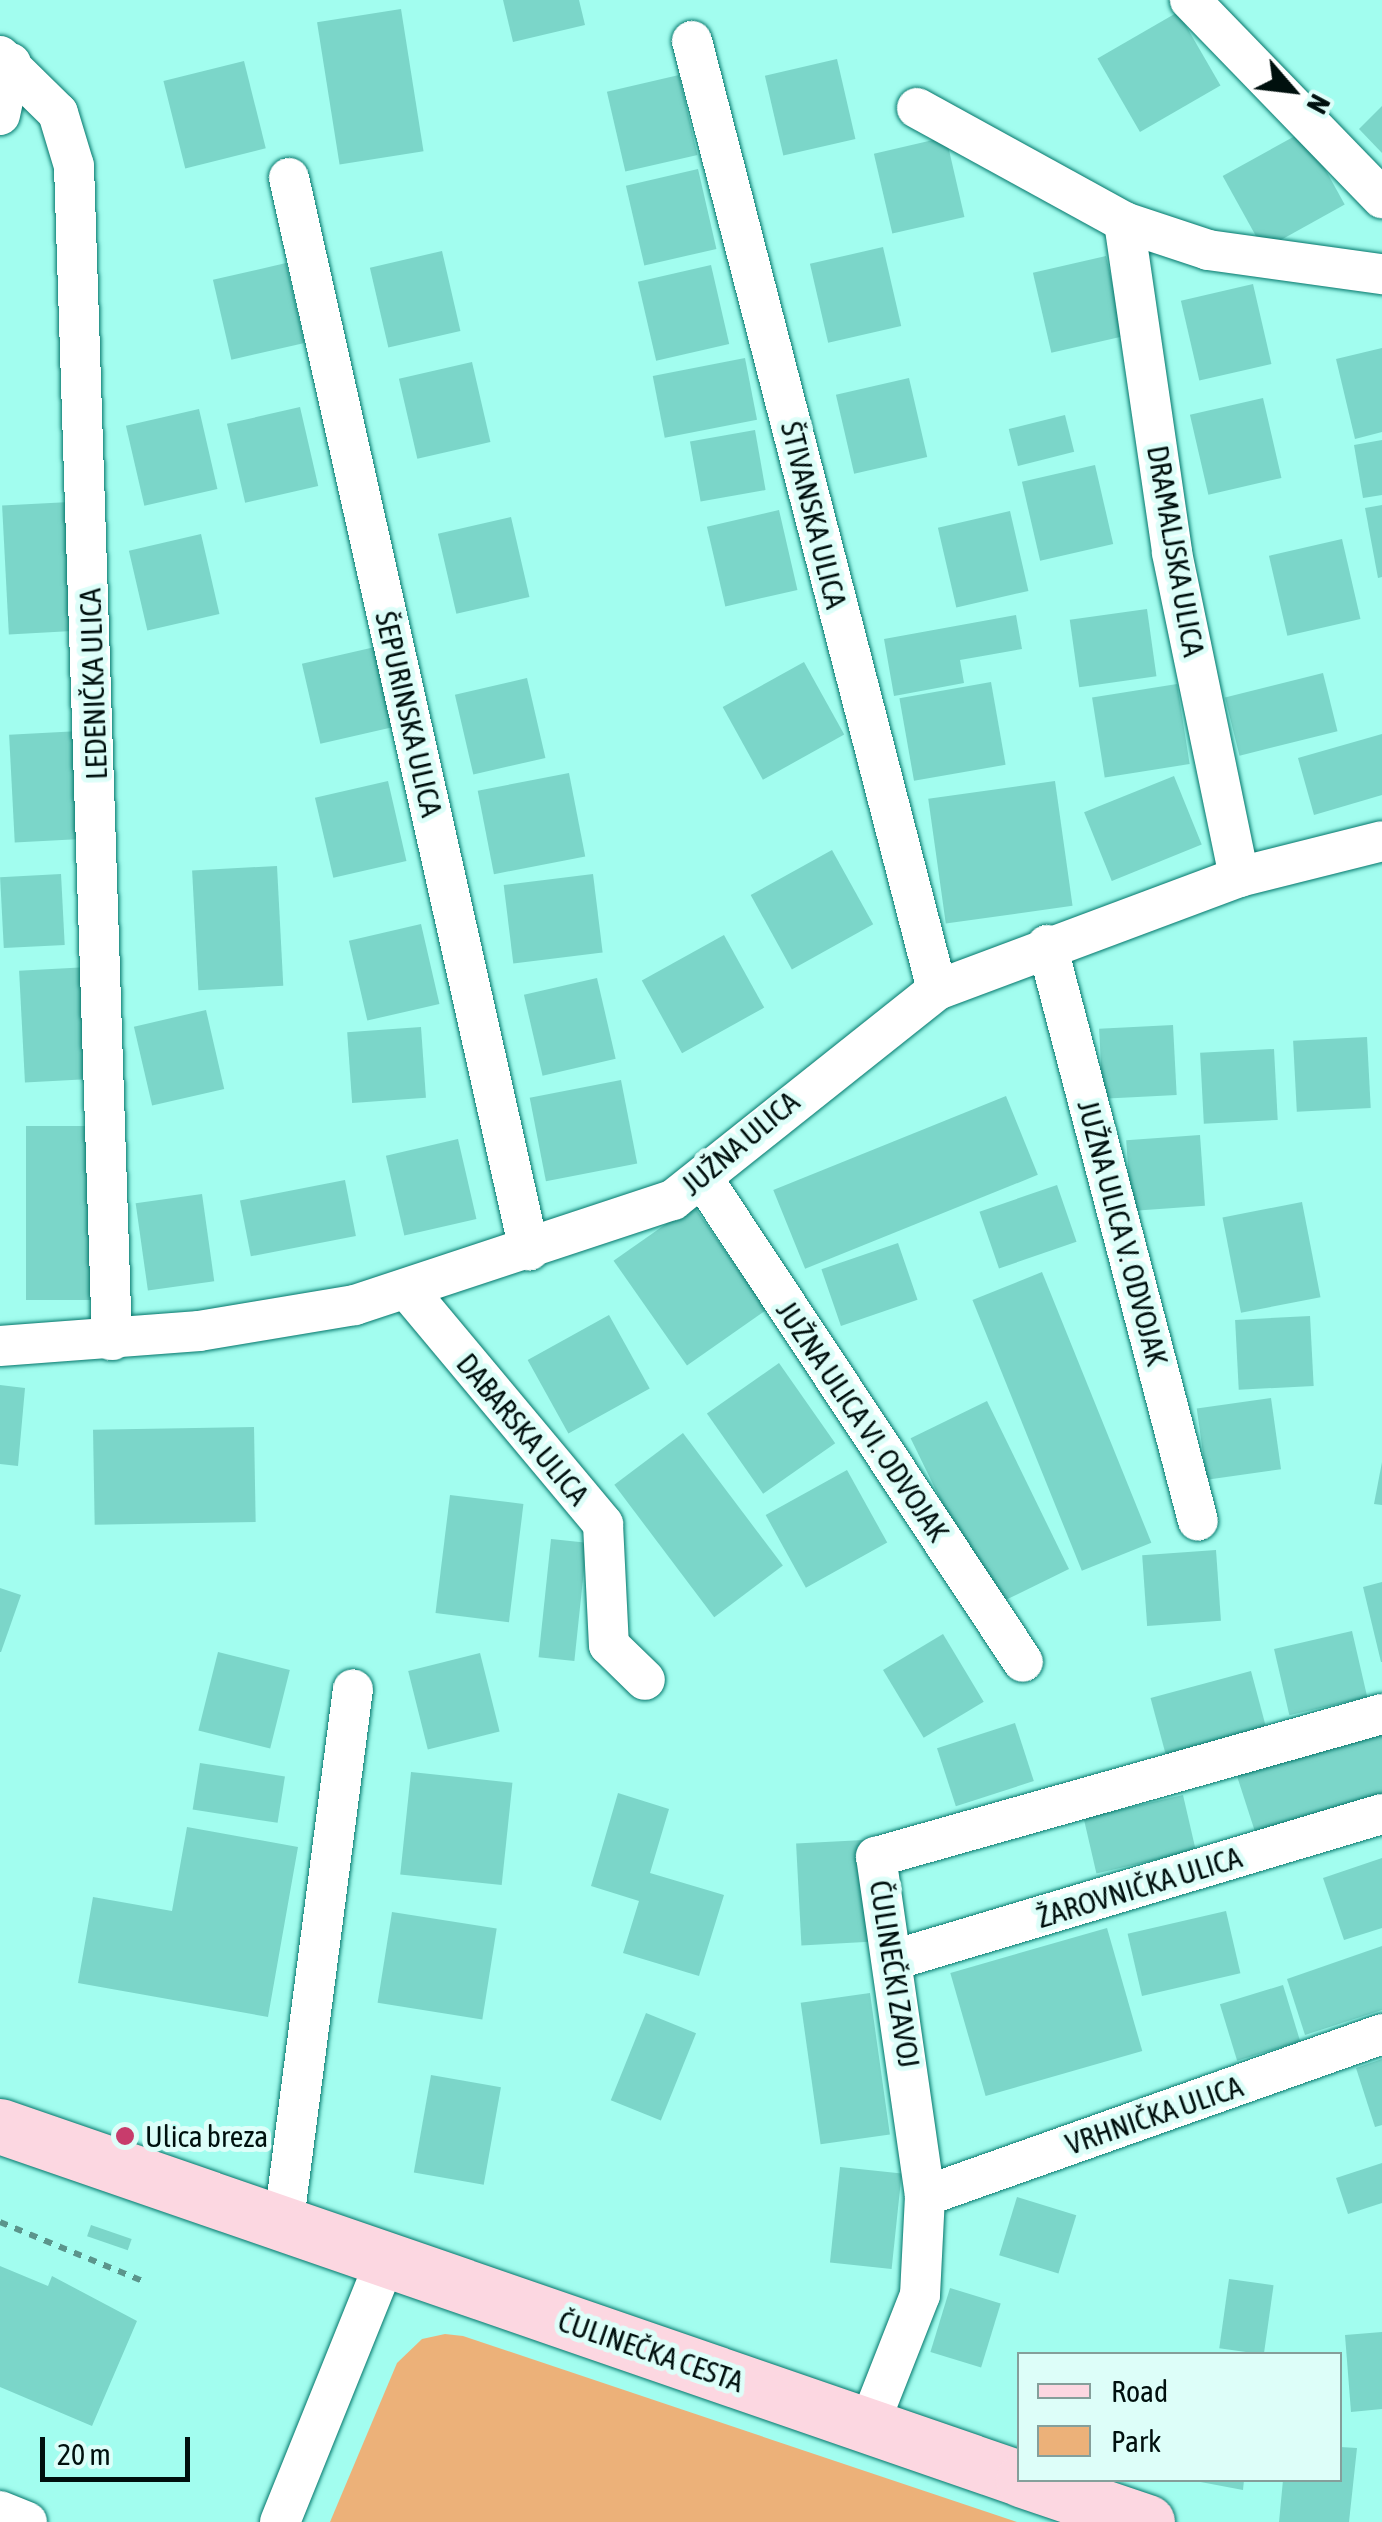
<!DOCTYPE html>
<meta charset="utf-8">
<style>
body{margin:0}
#map{position:relative;width:1382px;height:2522px;overflow:hidden;background:#a2fdef;font-family:"Asap Condensed",sans-serif}
div>[style]{position:absolute}
.green>*{inset:0;background:#ecb179}
.building>*{inset:0;background:#7bd6c9;transform-origin:0 0}
.path>*{height:6px;margin-top:-3px;transform-origin:0;background:repeating-linear-gradient(90deg,#5b958c 0 8px,transparent 0 16px)}
.roads{filter:drop-shadow(0 0 2px #04766b) drop-shadow(0 0 2px #04766b)}
.minor>*{height:40px;margin:-20px;padding:0 20px;transform-origin:20px;border-radius:20px;background:#fff}
.secondary>*{height:55px;margin:-27.5px;padding:0 27.5px;transform-origin:27.5px;border-radius:27.5px;background:#fcd7e1}
.dots>*{width:28px;height:28px;translate:-50% -50%;box-sizing:border-box;border:5px solid #ddfef9;border-radius:50%}
span{translate:-50% -50%;white-space:nowrap;text-align:center;line-height:1.15;-webkit-text-stroke:10px #ddfef9;paint-order:stroke}
.street-label{font-size:30px;color:#00100e}
.poi-label{font-size:30px;color:#00100e}
.left{translate:0 -50%;text-align:left}
.legend{position:absolute;left:1017px;top:2352px;width:325px;height:130px;box-sizing:border-box;background:#ddfef9;border:2px solid #859f9b;margin:0;padding:12px 18px;list-style:none;font-size:30px;color:#00100e}
.legend li{display:flex;align-items:center;gap:20px;height:50px}
.legend b{width:50px;border:2px solid #859f9b}
.north{position:absolute;left:1242px;top:40px;width:100px;height:100px;-webkit-text-stroke:8px #ddfef9;paint-order:stroke;rotate:118deg;font-size:28px;font-weight:700;line-height:40px;text-align:center;color:#00100e}
.north::after{content:'';display:block;margin:auto;width:35px;height:45px;background:#00100e;clip-path:polygon(50% 0,100% 100%,50% 72%,0 100%)}
.scale{position:absolute;left:40px;top:2437px;width:150px;height:45px;box-sizing:border-box;border:5px solid #00100e;border-top:0;padding-left:12px;font-size:30px;line-height:35px;white-space:nowrap;color:#00100e;-webkit-text-stroke:8px #ddfef9;paint-order:stroke}
</style>
<div id="map">
<div class="green">
<div style="clip-path:polygon(445px 2334px,463px 2336px,1017px 2522px,330px 2522px,397px 2363px,422px 2339px)"></div>
</div>
<div class="building">
<div style="clip-path:polygon(503px 0,579px 0,585px 25px,513px 42px)"></div>
<div style="left:401px;top:9px;width:144px;height:85px;rotate:81deg"></div>
<div style="left:1178px;top:12px;width:85px;height:93px;rotate:60deg"></div>
<div style="left:837px;top:59px;width:82px;height:74px;rotate:77deg"></div>
<div style="left:244px;top:61px;width:90px;height:83px;rotate:76deg"></div>
<div style="left:679px;top:75px;width:82px;height:74px;rotate:77deg"></div>
<div style="clip-path:polygon(1382px 106px,1382px 153px,1359px 129px)"></div>
<div style="left:1304px;top:131px;width:84px;height:93px;rotate:61deg"></div>
<div style="left:946px;top:137px;width:82px;height:74px;rotate:77deg"></div>
<div style="left:698px;top:169px;width:82px;height:74px;rotate:77deg"></div>
<div style="left:883px;top:247px;width:81px;height:75px;rotate:77deg"></div>
<div style="left:442px;top:251px;width:82px;height:74px;rotate:77deg"></div>
<div style="left:1106px;top:256px;width:82px;height:75px;rotate:77deg"></div>
<div style="left:286px;top:263px;width:82px;height:75px;rotate:77deg"></div>
<div style="left:711px;top:265px;width:81px;height:75px;rotate:77deg"></div>
<div style="left:1253px;top:284px;width:82px;height:74px;rotate:77deg"></div>
<div style="clip-path:polygon(1382px 348px,1382px 432px,1355px 439px,1336px 359px)"></div>
<div style="left:745px;top:358px;width:63px;height:94px;rotate:79deg"></div>
<div style="left:472px;top:362px;width:82px;height:75px;rotate:77deg"></div>
<div style="left:909px;top:378px;width:81px;height:75px;rotate:77deg"></div>
<div style="left:1263px;top:398px;width:82px;height:75px;rotate:77deg"></div>
<div style="left:300px;top:407px;width:81px;height:75px;rotate:77deg"></div>
<div style="left:199px;top:409px;width:82px;height:75px;rotate:77deg"></div>
<div style="left:1065px;top:415px;width:38px;height:58px;rotate:76deg"></div>
<div style="left:755px;top:430px;width:61px;height:66px;rotate:80deg"></div>
<div style="clip-path:polygon(1382px 440px,1382px 495px,1363px 498px,1354px 445px)"></div>
<div style="left:1095px;top:465px;width:81px;height:75px;rotate:77deg"></div>
<div style="left:70px;top:502px;width:129px;height:68px;rotate:87deg"></div>
<div style="clip-path:polygon(1382px 505px,1382px 577px,1378px 578px,1365px 508px)"></div>
<div style="left:779px;top:510px;width:82px;height:74px;rotate:77deg"></div>
<div style="left:1010px;top:511px;width:82px;height:74px;rotate:77deg"></div>
<div style="left:511px;top:517px;width:82px;height:75px;rotate:77deg"></div>
<div style="left:201px;top:534px;width:82px;height:74px;rotate:77deg"></div>
<div style="left:1342px;top:539px;width:82px;height:75px;rotate:77deg"></div>
<div style="left:1147px;top:609px;width:68px;height:78px;rotate:82deg"></div>
<div style="clip-path:polygon(1016px 615px,1022px 649px,960px 660px,964px 683px,894px 696px,884px 639px)"></div>
<div style="left:375px;top:647px;width:82px;height:75px;rotate:77deg"></div>
<div style="left:804px;top:662px;width:83px;height:93px;rotate:61deg"></div>
<div style="left:1323px;top:673px;width:60px;height:101px;rotate:76deg"></div>
<div style="left:527px;top:678px;width:82px;height:74px;rotate:77deg"></div>
<div style="left:991px;top:682px;width:84px;height:93px;rotate:80deg"></div>
<div style="left:1177px;top:684px;width:81px;height:86px;rotate:81deg"></div>
<div style="left:80px;top:731px;width:108px;height:71px;rotate:87deg"></div>
<div style="clip-path:polygon(1382px 734px,1382px 795px,1314px 815px,1298px 758px)"></div>
<div style="left:569px;top:773px;width:85px;height:93px;rotate:79deg"></div>
<div style="left:1174px;top:776px;width:74px;height:97px;rotate:68deg"></div>
<div style="left:388px;top:781px;width:82px;height:75px;rotate:77deg"></div>
<div style="left:1055px;top:781px;width:126px;height:128px;rotate:82deg"></div>
<div style="left:832px;top:850px;width:85px;height:93px;rotate:61deg"></div>
<div style="left:277px;top:866px;width:120px;height:85px;rotate:87deg"></div>
<div style="left:61px;top:874px;width:71px;height:61px;rotate:87deg"></div>
<div style="left:593px;top:874px;width:79px;height:90px;rotate:83deg"></div>
<div style="left:421px;top:924px;width:82px;height:74px;rotate:77deg"></div>
<div style="left:724px;top:935px;width:83px;height:94px;rotate:61deg"></div>
<div style="left:89px;top:967px;width:112px;height:70px;rotate:87deg"></div>
<div style="left:597px;top:978px;width:83px;height:75px;rotate:77deg"></div>
<div style="left:206px;top:1010px;width:81px;height:74px;rotate:77deg"></div>
<div style="left:1173px;top:1025px;width:70px;height:74px;rotate:87deg"></div>
<div style="left:421px;top:1027px;width:71px;height:74px;rotate:86deg"></div>
<div style="left:1367px;top:1037px;width:71px;height:74px;rotate:87deg"></div>
<div style="left:1274px;top:1049px;width:71px;height:74px;rotate:87deg"></div>
<div style="left:621px;top:1080px;width:85px;height:93px;rotate:79deg"></div>
<div style="left:1006px;top:1096px;width:85px;height:251px;rotate:68deg"></div>
<div style="left:91px;top:1126px;width:174px;height:65px;rotate:90deg"></div>
<div style="left:1200px;top:1135px;width:71px;height:74px;rotate:86deg"></div>
<div style="left:458px;top:1139px;width:82px;height:74px;rotate:77deg"></div>
<div style="left:345px;top:1180px;width:57px;height:107px;rotate:79deg"></div>
<div style="left:1057px;top:1185px;width:60px;height:82px;rotate:71deg"></div>
<div style="left:202px;top:1194px;width:88px;height:67px;rotate:82deg"></div>
<div style="left:1302px;top:1202px;width:97px;height:81px;rotate:79deg"></div>
<div style="left:693px;top:1205px;width:128px;height:97px;rotate:55deg"></div>
<div style="left:898px;top:1243px;width:60px;height:81px;rotate:71deg"></div>
<div style="left:1042px;top:1272px;width:292px;height:75px;rotate:68deg"></div>
<div style="left:609px;top:1315px;width:84px;height:93px;rotate:61deg"></div>
<div style="left:1310px;top:1316px;width:70px;height:75px;rotate:87deg"></div>
<div style="left:779px;top:1363px;width:98px;height:88px;rotate:55deg"></div>
<div style="clip-path:polygon(0 1385px,25px 1388px,18px 1466px,0 1464px)"></div>
<div style="left:1271px;top:1398px;width:72px;height:75px;rotate:82deg"></div>
<div style="left:987px;top:1401px;width:187px;height:85px;rotate:64deg"></div>
<div style="left:254px;top:1427px;width:95px;height:161px;rotate:89deg"></div>
<div style="left:683px;top:1433px;width:166px;height:86px;rotate:53deg"></div>
<div style="clip-path:polygon(1382px 1462px,1382px 1505px,1374px 1504px)"></div>
<div style="left:847px;top:1470px;width:83px;height:93px;rotate:61deg"></div>
<div style="left:450px;top:1495px;width:74px;height:119px;rotate:7deg"></div>
<div style="left:551px;top:1539px;width:36px;height:119px;rotate:6deg"></div>
<div style="left:1216px;top:1550px;width:71px;height:74px;rotate:86deg"></div>
<div style="clip-path:polygon(1382px 1582px,1382px 1662px,1381px 1662px,1363px 1587px)"></div>
<div style="clip-path:polygon(0 1588px,21px 1595px,1px 1652px,0 1652px)"></div>
<div style="left:1352px;top:1631px;width:68px;height:80px;rotate:77deg"></div>
<div style="left:943px;top:1634px;width:79px;height:70px;rotate:59deg"></div>
<div style="left:218px;top:1652px;width:74px;height:81px;rotate:14deg"></div>
<div style="left:480px;top:1653px;width:81px;height:74px;rotate:76deg"></div>
<div style="left:1251px;top:1671px;width:60px;height:104px;rotate:75deg"></div>
<div style="left:1015px;top:1723px;width:61px;height:82px;rotate:72deg"></div>
<div style="clip-path:polygon(1382px 1725px,1382px 1800px,1258px 1841px,1236px 1773px)"></div>
<div style="left:200px;top:1763px;width:86px;height:47px;rotate:9deg"></div>
<div style="left:411px;top:1772px;width:102px;height:103px;rotate:6deg"></div>
<div style="clip-path:polygon(618px 1793px,669px 1809px,650px 1873px,724px 1895px,699px 1976px,623px 1953px,639px 1901px,591px 1886px)"></div>
<div style="left:1183px;top:1795px;width:57px;height:102px;rotate:77deg"></div>
<div style="clip-path:polygon(187px 1827px,298px 1847px,268px 2017px,78px 1983px,93px 1897px,172px 1911px)"></div>
<div style="left:864px;top:1840px;width:102px;height:68px;rotate:87deg"></div>
<div style="clip-path:polygon(1382px 1858px,1382px 1928px,1344px 1940px,1323px 1878px)"></div>
<div style="left:1226px;top:1911px;width:64px;height:101px;rotate:77deg"></div>
<div style="left:392px;top:1912px;width:106px;height:92px;rotate:9deg"></div>
<div style="left:1107px;top:1928px;width:128px;height:163px;rotate:74deg"></div>
<div style="clip-path:polygon(1382px 1946px,1382px 2010px,1305px 2035px,1287px 1979px)"></div>
<div style="left:1283px;top:1985px;width:59px;height:66px;rotate:73deg"></div>
<div style="left:870px;top:1993px;width:143px;height:70px;rotate:82deg"></div>
<div style="left:646px;top:2013px;width:54px;height:94px;rotate:22deg"></div>
<div style="clip-path:polygon(1382px 2059px,1382px 2125px,1375px 2127px,1356px 2068px)"></div>
<div style="left:431px;top:2075px;width:71px;height:99px;rotate:10deg"></div>
<div style="clip-path:polygon(1382px 2163px,1382px 2203px,1348px 2214px,1336px 2178px)"></div>
<div style="left:840px;top:2167px;width:62px;height:96px;rotate:6deg"></div>
<div style="left:1017px;top:2197px;width:62px;height:61px;rotate:17deg"></div>
<div style="left:91px;top:2225px;width:43px;height:12px;rotate:19deg"></div>
<div style="clip-path:polygon(0 2266px,48px 2286px,52px 2276px,137px 2321px,92px 2426px,0 2387px)"></div>
<div style="left:1229px;top:2279px;width:45px;height:70px;rotate:8deg"></div>
<div style="left:950px;top:2288px;width:53px;height:67px;rotate:17deg"></div>
<div style="clip-path:polygon(1382px 2332px,1382px 2409px,1351px 2412px,1345px 2335px)"></div>
<div style="clip-path:polygon(1340px 2447px,1357px 2448px,1349px 2522px,1279px 2522px,1283px 2480px,1340px 2480px)"></div>
<div style="clip-path:polygon(1190px 2480px,1244px 2480px,1243px 2490px)"></div>
</div>
<div class="path">
<div style="left:0;top:2222px;width:157px;rotate:22.5deg"></div>
</div>
<div class="roads">
<div class="minor">
<div style="left:1190px;top:0;width:276px;rotate:45.9deg"></div>
<div style="left:692px;top:41px;width:980px;rotate:75.52deg"></div>
<div style="left:0;top:56px;width:81px;rotate:44.5deg"></div>
<div style="left:58px;top:113px;width:55px;rotate:73.2deg"></div>
<div style="left:74px;top:166px;width:1175px;rotate:88.15deg"></div>
<div style="left:917px;top:108px;width:236px;rotate:28.8deg"></div>
<div style="left:1124px;top:222px;width:89px;rotate:18.4deg"></div>
<div style="left:1208px;top:250px;width:176px;rotate:7.9deg"></div>
<div style="left:0;top:115px;width:53px;rotate:-78.1deg"></div>
<div style="left:289px;top:178px;width:1099px;rotate:77.38deg"></div>
<div style="left:1124px;top:222px;width:334px;rotate:81.7deg"></div>
<div style="left:1172px;top:553px;width:331px;rotate:78.3deg"></div>
<div style="left:1047px;top:945px;width:595px;rotate:75.31deg"></div>
<div style="left:703px;top:1179px;width:579px;rotate:56.47deg"></div>
<div style="left:410px;top:1293px;width:301px;rotate:50.1deg"></div>
<div style="left:603px;top:1524px;width:121px;rotate:87.2deg"></div>
<div style="left:609px;top:1645px;width:50px;rotate:44.2deg"></div>
<div style="left:0;top:1346px;width:200px;rotate:-4.3deg"></div>
<div style="left:199px;top:1331px;width:158px;rotate:-9.5deg"></div>
<div style="left:355px;top:1305px;width:335px;rotate:-18.3deg"></div>
<div style="left:673px;top:1200px;width:337px;rotate:-38.5deg"></div>
<div style="left:937px;top:990px;width:322px;rotate:-20.5deg"></div>
<div style="left:1239px;top:877px;width:147px;rotate:-14.1deg"></div>
<div style="left:897px;top:1959px;width:506px;rotate:-16.65deg"></div>
<div style="left:925px;top:2196px;width:485px;rotate:-19.5deg"></div>
<div style="left:284px;top:2220px;width:535px;rotate:-82.6deg"></div>
<div style="left:868px;top:2427px;width:142px;rotate:-68.5deg"></div>
<div style="left:920px;top:2295px;width:99px;rotate:-87.1deg"></div>
<div style="left:925px;top:2196px;width:343px;rotate:-98.2deg"></div>
<div style="left:876px;top:1857px;width:526px;rotate:-15.78deg"></div>
<div style="left:0;top:2511px;width:29px;rotate:22deg"></div>
<div style="left:280px;top:2522px;width:286px;rotate:-68deg"></div>
</div>
<div class="secondary">
<div style="left:0;top:2126px;width:1078px;rotate:19.06deg"></div>
<div style="left:1023px;top:2480px;width:131px;rotate:18.7deg"></div>
</div>
</div>
<div class="dots">
<div style="left:125px;top:2136px;background:#c83c6c"></div>
</div>
<div class="street-label">
<span style="left:814px;top:515px;rotate:76deg">ŠTIVANSKA ULICA</span>
<span style="left:1176px;top:551px;rotate:80deg">DRAMALJSKA ULICA</span>
<span style="left:93px;top:684px;rotate:-92deg">LEDENIČKA ULICA</span>
<span style="left:409px;top:714px;rotate:77deg">ŠEPURINSKA ULICA</span>
<span style="left:740px;top:1143px;rotate:-40deg">JUŽNA ULICA</span>
<span style="left:1123px;top:1233px;rotate:75deg">JUŽNA ULICA V. ODVOJAK</span>
<span style="left:863px;top:1421px;rotate:56deg">JUŽNA ULICA VI. ODVOJAK</span>
<span style="left:523px;top:1429px;rotate:50deg">DABARSKA ULICA</span>
<span style="left:1139px;top:1887px;rotate:-17deg">ŽAROVNIČKA ULICA</span>
<span style="left:895px;top:1974px;rotate:81deg">ČULINEČKI ZAVOJ</span>
<span style="left:1154px;top:2115px;rotate:-19deg">VRHNIČKA ULICA</span>
<span style="left:651px;top:2351px;rotate:19deg">ČULINEČKA CESTA</span>
</div>
<div class="poi-label">
<span class="left" style="left:145px;top:2136px">Ulica breza</span>
</div>
<ul class="legend">
<li><b style="height:12px;background:#fcd7e1"></b>Road</li>
<li><b style="height:28px;background:#ecb179"></b>Park</li>
</ul>
<div class="north">N</div>
<div class="scale">20 m</div>
</div>
